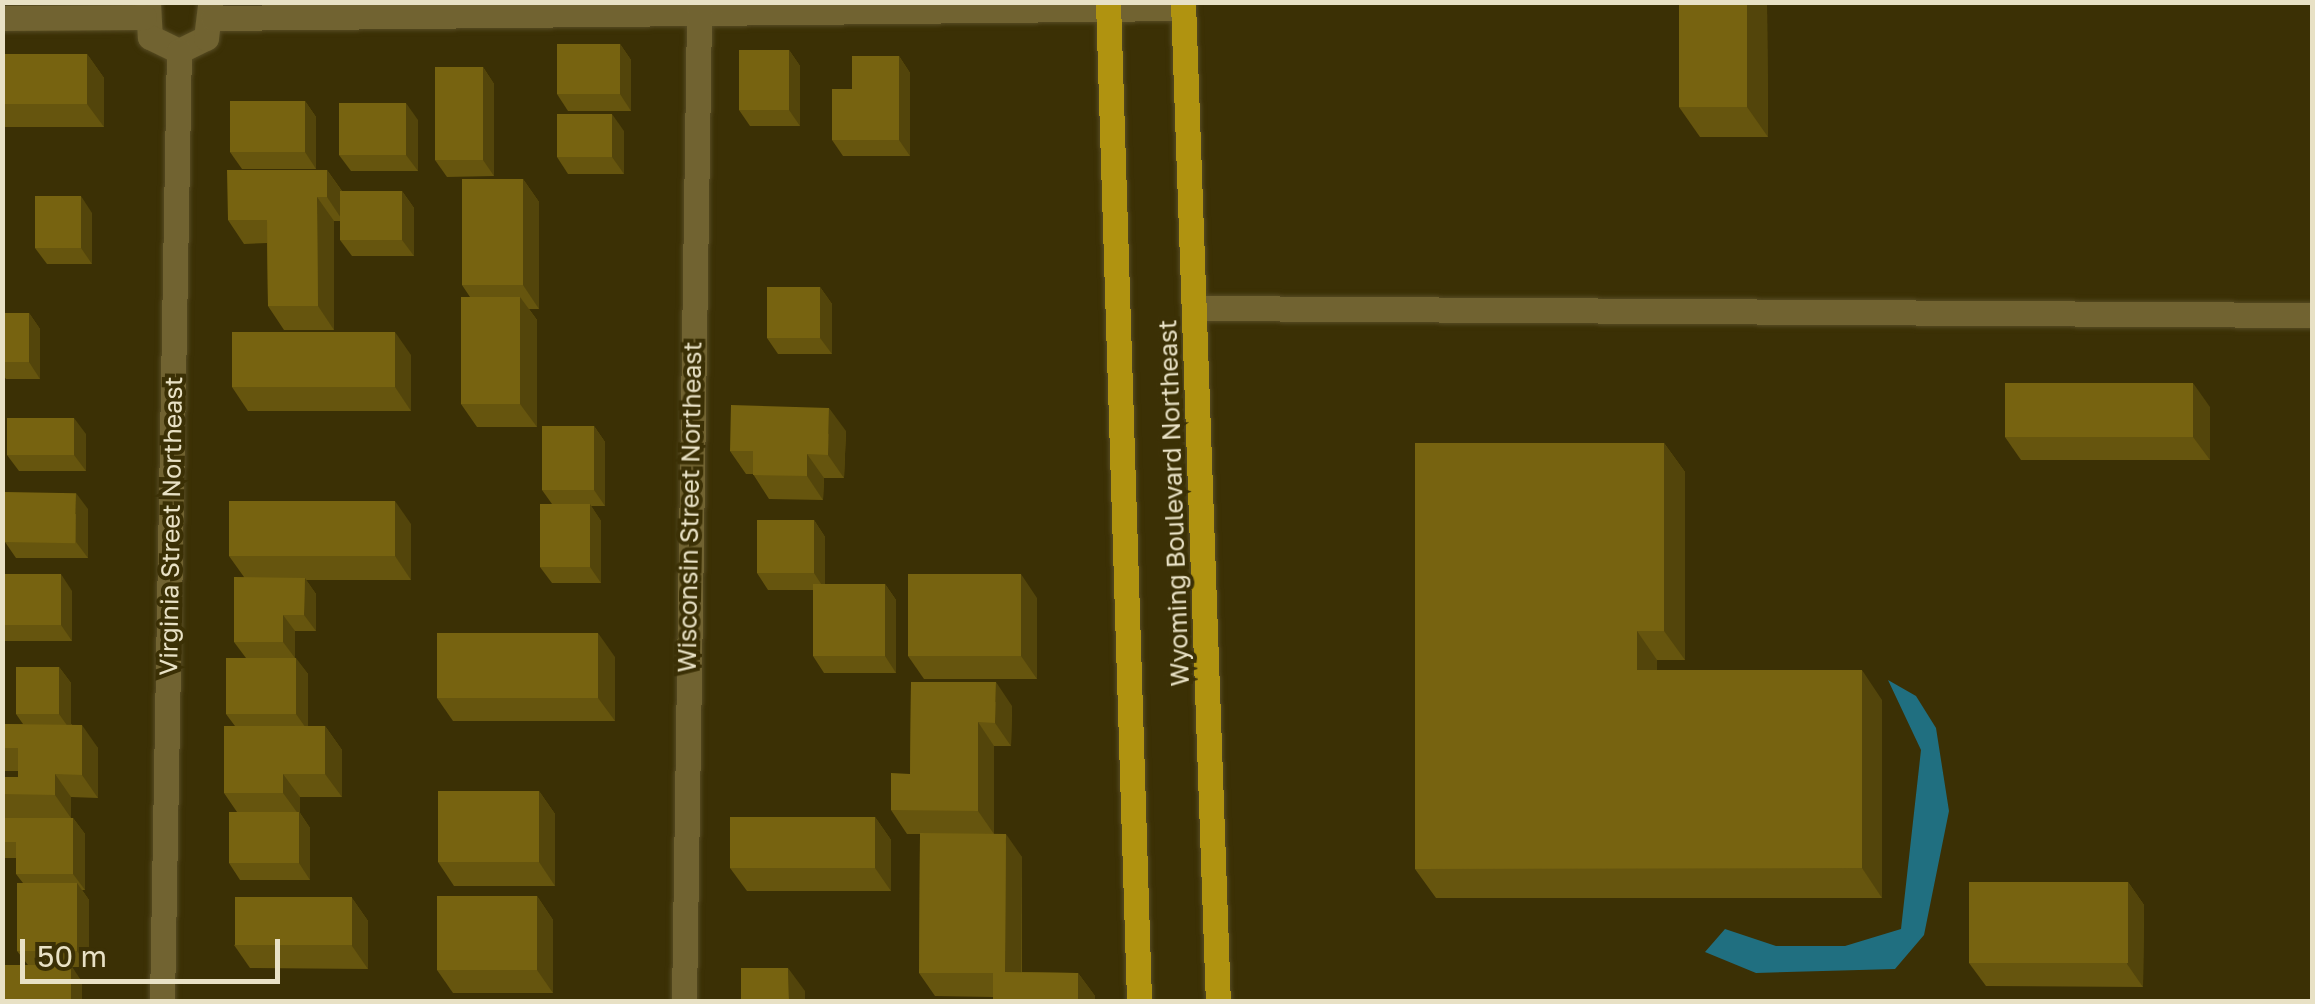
<!DOCTYPE html>
<style>
body{margin:0}
#map{position:relative;width:2315px;height:1004px;overflow:hidden;background:#3b3005;font-family:"Golos Text",sans-serif}
div>[style]{position:absolute}
.water>*{inset:0;background:#206f80}
.roads{filter:drop-shadow(0 0 2px #574c24) drop-shadow(0 0 2px #574c24)}
.minor>*{height:25px;margin:-12.5px;padding:0 12.5px;transform-origin:12.5px;border-radius:12.5px;background:#716331}
.major>*{height:25px;margin:-12.5px;padding:0 12.5px;transform-origin:12.5px;border-radius:12.5px;background:#b09310}
.wall>*{inset:0;background:#66550e}
.shaded-wall>*{inset:0;background:#53450b}
.building>*{inset:0;background:#776310;transform-origin:0 0}
span{translate:-50% -50%;white-space:nowrap;text-align:center;line-height:1.15;-webkit-text-stroke:8px #3b3005;paint-order:stroke}
.street-label{font-size:25px;color:#e8e1c5}
.frame{position:absolute;inset:0;border:5px solid #e8e1c5;pointer-events:none}
.scale{position:absolute;left:20px;top:939px;width:260px;height:45px;box-sizing:border-box;border:5px solid #e8e1c5;border-top:0;padding-left:12px;font-size:30px;line-height:35px;white-space:nowrap;color:#e8e1c5;-webkit-text-stroke:8px #3b3005;paint-order:stroke}
</style>
<div id="map">
<div class="water">
<div style="clip-path:polygon(1888px 680px,1916px 696px,1936px 728px,1949px 811px,1924px 935px,1895px 969px,1756px 973px,1705px 952px,1725px 929px,1776px 946px,1845px 946px,1901px 929px,1921px 750px)"></div>
</div>
<div class="roads">
<div class="minor">
<div style="left:148px;top:2px;width:35px;rotate:87deg"></div>
<div style="left:150px;top:37px;width:32px;rotate:26deg"></div>
<div style="left:179px;top:51px;width:30px;rotate:-26deg"></div>
<div style="left:206px;top:38px;width:33px;rotate:-83deg"></div>
<div style="left:2px;top:18px;width:142px;rotate:-0.4deg"></div>
<div style="left:213px;top:18px;width:970px;rotate:-0.59deg"></div>
<div style="left:1198px;top:308px;width:1114px;rotate:0.36deg"></div>
<div style="left:162px;top:1002px;width:951px;rotate:-88.98deg"></div>
<div style="left:684px;top:1002px;width:989px;rotate:-89.13deg"></div>
</div>
<div class="major">
<div style="left:1108px;top:2px;width:1000px;rotate:88.22deg"></div>
<div style="left:1183px;top:2px;width:1001px;rotate:88deg"></div>
</div>
</div>
<div class="wall">
<div style="clip-path:polygon(1679px 2px,1767px 2px,1768px 137px,1700px 137px,1679px 107px)"></div>
<div style="clip-path:polygon(620px 44px,631px 60px,631px 111px,568px 111px,557px 94px)"></div>
<div style="clip-path:polygon(789px 50px,800px 66px,800px 126px,750px 126px,739px 110px)"></div>
<div style="clip-path:polygon(2px 54px,87px 54px,104px 78px,104px 127px,2px 127px)"></div>
<div style="clip-path:polygon(899px 56px,910px 73px,910px 156px,843px 156px,832px 140px)"></div>
<div style="clip-path:polygon(483px 67px,494px 84px,494px 176px,447px 177px,435px 160px)"></div>
<div style="clip-path:polygon(305px 101px,316px 117px,316px 169px,242px 169px,230px 152px)"></div>
<div style="clip-path:polygon(418px 120px,418px 171px,351px 171px,339px 155px)"></div>
<div style="clip-path:polygon(624px 131px,624px 174px,568px 174px,557px 157px)"></div>
<div style="clip-path:polygon(327px 170px,342px 191px,402px 191px,414px 208px,414px 256px,352px 256px,340px 240px,340px 221px,334px 221px,334px 330px,284px 330px,268px 306px,267px 243px,244px 244px,228px 220px)"></div>
<div style="clip-path:polygon(523px 179px,539px 202px,539px 309px,529px 309px,537px 320px,537px 427px,477px 427px,461px 404px,470px 297px,462px 285px)"></div>
<div style="clip-path:polygon(92px 213px,92px 264px,47px 264px,35px 248px)"></div>
<div style="clip-path:polygon(820px 287px,832px 304px,832px 354px,778px 354px,767px 338px)"></div>
<div style="clip-path:polygon(2px 313px,29px 313px,40px 329px,40px 379px,6px 379px,2px 374px)"></div>
<div style="clip-path:polygon(411px 355px,411px 411px,248px 411px,232px 387px)"></div>
<div style="clip-path:polygon(2210px 407px,2210px 460px,2021px 460px,2005px 437px)"></div>
<div style="clip-path:polygon(594px 426px,605px 442px,605px 506px,591px 506px,601px 521px,601px 583px,552px 583px,540px 567px,552px 504px,542px 490px)"></div>
<div style="clip-path:polygon(846px 431px,844px 478px,824px 478px,823px 500px,769px 499px,753px 474px,746px 474px,730px 451px)"></div>
<div style="clip-path:polygon(86px 434px,86px 471px,19px 471px,7px 455px)"></div>
<div style="clip-path:polygon(1664px 443px,1685px 472px,1685px 660px,1657px 660px,1657px 670px,1882px 700px,1882px 898px,1436px 898px,1415px 869px)"></div>
<div style="clip-path:polygon(88px 509px,88px 558px,16px 558px,5px 542px)"></div>
<div style="clip-path:polygon(814px 520px,825px 537px,825px 584px,885px 584px,896px 600px,896px 673px,824px 673px,813px 656px,813px 590px,768px 590px,757px 573px)"></div>
<div style="clip-path:polygon(411px 524px,411px 580px,306px 580px,316px 594px,316px 631px,295px 631px,295px 658px,308px 674px,308px 726px,325px 726px,342px 750px,342px 797px,300px 797px,300px 813px,310px 828px,310px 880px,240px 880px,229px 863px,237px 812px,224px 793px,235px 726px,226px 714px,246px 658px,234px 642px,244px 577px,229px 556px)"></div>
<div style="clip-path:polygon(2px 574px,72px 591px,72px 641px,2px 641px)"></div>
<div style="clip-path:polygon(1037px 598px,1037px 679px,924px 679px,908px 656px)"></div>
<div style="clip-path:polygon(615px 657px,615px 721px,453px 721px,437px 698px)"></div>
<div style="clip-path:polygon(59px 667px,71px 683px,71px 724px,98px 748px,98px 798px,71px 797px,71px 818px,73px 818px,85px 834px,85px 890px,82px 890px,89px 900px,89px 967px,71px 967px,82px 982px,82px 1002px,28px 965px,17px 951px,23px 883px,16px 874px,16px 858px,2px 858px,2px 777px,18px 777px,18px 771px,4px 771px,2px 769px,2px 724px,23px 724px,16px 714px)"></div>
<div style="clip-path:polygon(911px 682px,1012px 706px,1011px 746px,994px 746px,994px 834px,1022px 857px,1022px 972px,1078px 973px,1095px 996px,1095px 1002px,993px 997px,935px 996px,919px 973px,920px 834px,907px 834px,891px 810px,910px 774px)"></div>
<div style="clip-path:polygon(539px 791px,555px 814px,555px 886px,454px 886px,438px 862px)"></div>
<div style="clip-path:polygon(875px 817px,891px 840px,891px 891px,747px 891px,730px 868px)"></div>
<div style="clip-path:polygon(2128px 882px,2144px 905px,2143px 987px,1986px 986px,1969px 963px)"></div>
<div style="clip-path:polygon(537px 896px,553px 920px,553px 993px,453px 993px,437px 970px)"></div>
<div style="clip-path:polygon(352px 898px,368px 921px,368px 969px,250px 968px,234px 945px)"></div>
</div>
<div class="shaded-wall">
<div style="clip-path:polygon(1747px 2px,1767px 2px,1768px 137px,1747px 107px)"></div>
<div style="clip-path:polygon(620px 44px,631px 60px,631px 111px,620px 94px)"></div>
<div style="clip-path:polygon(789px 50px,800px 66px,800px 126px,789px 110px)"></div>
<div style="clip-path:polygon(87px 54px,104px 78px,104px 127px,87px 104px)"></div>
<div style="clip-path:polygon(899px 56px,910px 73px,910px 156px,899px 140px)"></div>
<div style="clip-path:polygon(483px 67px,494px 84px,494px 176px,483px 160px)"></div>
<div style="clip-path:polygon(305px 101px,316px 117px,316px 169px,305px 152px)"></div>
<div style="clip-path:polygon(406px 103px,418px 120px,418px 171px,406px 155px)"></div>
<div style="clip-path:polygon(612px 114px,624px 131px,624px 174px,612px 157px)"></div>
<div style="clip-path:polygon(327px 170px,343px 193px,343px 221px,327px 197px)"></div>
<div style="clip-path:polygon(523px 179px,539px 202px,539px 309px,523px 285px)"></div>
<div style="clip-path:polygon(402px 191px,414px 208px,414px 256px,402px 240px)"></div>
<div style="clip-path:polygon(81px 196px,92px 213px,92px 264px,81px 248px)"></div>
<div style="clip-path:polygon(317px 197px,334px 221px,334px 330px,318px 306px)"></div>
<div style="clip-path:polygon(820px 287px,832px 304px,832px 354px,820px 338px)"></div>
<div style="clip-path:polygon(520px 297px,537px 320px,537px 427px,520px 404px)"></div>
<div style="clip-path:polygon(29px 313px,40px 329px,40px 379px,29px 362px)"></div>
<div style="clip-path:polygon(395px 332px,411px 355px,411px 411px,395px 387px)"></div>
<div style="clip-path:polygon(2193px 383px,2210px 407px,2210px 460px,2193px 437px)"></div>
<div style="clip-path:polygon(829px 408px,846px 431px,844px 478px,828px 455px)"></div>
<div style="clip-path:polygon(74px 418px,86px 434px,86px 471px,74px 455px)"></div>
<div style="clip-path:polygon(594px 426px,605px 442px,605px 506px,594px 490px)"></div>
<div style="clip-path:polygon(1664px 443px,1685px 472px,1685px 660px,1664px 631px)"></div>
<div style="clip-path:polygon(807px 454px,824px 478px,823px 500px,807px 476px)"></div>
<div style="clip-path:polygon(76px 493px,88px 509px,88px 558px,76px 542px)"></div>
<div style="clip-path:polygon(395px 501px,411px 524px,411px 580px,395px 556px)"></div>
<div style="clip-path:polygon(590px 504px,601px 521px,601px 583px,590px 567px)"></div>
<div style="clip-path:polygon(814px 520px,825px 537px,825px 590px,814px 573px)"></div>
<div style="clip-path:polygon(61px 574px,72px 591px,72px 641px,61px 625px)"></div>
<div style="clip-path:polygon(1021px 574px,1037px 598px,1037px 679px,1021px 656px)"></div>
<div style="clip-path:polygon(305px 578px,316px 594px,316px 631px,304px 615px)"></div>
<div style="clip-path:polygon(885px 584px,896px 600px,896px 673px,885px 656px)"></div>
<div style="clip-path:polygon(283px 615px,295px 631px,295px 658px,283px 642px)"></div>
<div style="clip-path:polygon(1637px 631px,1657px 660px,1657px 700px,1637px 670px)"></div>
<div style="clip-path:polygon(598px 633px,615px 657px,615px 721px,598px 698px)"></div>
<div style="clip-path:polygon(296px 658px,308px 674px,308px 731px,296px 714px)"></div>
<div style="clip-path:polygon(59px 667px,71px 683px,71px 731px,59px 714px)"></div>
<div style="clip-path:polygon(1862px 670px,1882px 700px,1882px 898px,1862px 868px)"></div>
<div style="clip-path:polygon(996px 682px,1012px 706px,1011px 746px,995px 723px)"></div>
<div style="clip-path:polygon(978px 722px,994px 746px,994px 834px,978px 811px)"></div>
<div style="clip-path:polygon(82px 725px,98px 748px,98px 798px,82px 775px)"></div>
<div style="clip-path:polygon(325px 726px,342px 750px,342px 797px,325px 774px)"></div>
<div style="clip-path:polygon(55px 774px,71px 797px,71px 818px,55px 795px)"></div>
<div style="clip-path:polygon(283px 774px,300px 797px,300px 813px,310px 828px,310px 880px,299px 863px,299px 815px,283px 793px)"></div>
<div style="clip-path:polygon(539px 791px,555px 814px,555px 886px,539px 862px)"></div>
<div style="clip-path:polygon(875px 817px,891px 840px,891px 891px,875px 868px)"></div>
<div style="clip-path:polygon(73px 818px,85px 834px,85px 890px,73px 874px)"></div>
<div style="clip-path:polygon(1006px 834px,1022px 857px,1021px 996px,1005px 972px)"></div>
<div style="clip-path:polygon(2128px 882px,2144px 905px,2143px 987px,2127px 964px)"></div>
<div style="clip-path:polygon(77px 883px,89px 900px,89px 967px,77px 951px)"></div>
<div style="clip-path:polygon(537px 896px,553px 920px,553px 993px,537px 970px)"></div>
<div style="clip-path:polygon(352px 898px,368px 921px,368px 969px,352px 946px)"></div>
<div style="clip-path:polygon(71px 965px,82px 982px,82px 1002px,71px 1002px)"></div>
<div style="clip-path:polygon(788px 968px,805px 991px,805px 1002px,789px 1001px)"></div>
<div style="clip-path:polygon(1078px 973px,1095px 996px,1095px 1002px,1078px 1002px)"></div>
</div>
<div class="building">
<div style="left:1679px;top:2px;width:68px;height:105px"></div>
<div style="left:557px;top:44px;width:63px;height:50px"></div>
<div style="left:739px;top:50px;width:50px;height:60px"></div>
<div style="left:2px;top:54px;width:85px;height:50px"></div>
<div style="clip-path:polygon(852px 56px,899px 56px,899px 140px,832px 140px,832px 89px,852px 89px)"></div>
<div style="left:435px;top:67px;width:48px;height:93px"></div>
<div style="left:230px;top:101px;width:75px;height:51px"></div>
<div style="left:339px;top:103px;width:67px;height:52px"></div>
<div style="left:557px;top:114px;width:55px;height:43px"></div>
<div style="clip-path:polygon(227px 170px,327px 170px,327px 197px,317px 197px,318px 306px,268px 306px,267px 220px,228px 220px)"></div>
<div style="left:462px;top:179px;width:61px;height:106px"></div>
<div style="left:340px;top:191px;width:62px;height:49px"></div>
<div style="left:35px;top:196px;width:46px;height:52px"></div>
<div style="left:767px;top:287px;width:53px;height:51px"></div>
<div style="left:461px;top:297px;width:59px;height:107px"></div>
<div style="left:2px;top:313px;width:27px;height:49px"></div>
<div style="left:232px;top:332px;width:163px;height:55px"></div>
<div style="left:2005px;top:383px;width:188px;height:54px"></div>
<div style="clip-path:polygon(731px 405px,829px 408px,828px 455px,807px 454px,807px 476px,753px 475px,753px 451px,730px 451px)"></div>
<div style="left:7px;top:418px;width:67px;height:37px"></div>
<div style="left:542px;top:426px;width:52px;height:64px"></div>
<div style="clip-path:polygon(1415px 443px,1664px 443px,1664px 631px,1637px 631px,1637px 670px,1862px 670px,1862px 868px,1415px 869px)"></div>
<div style="left:5px;top:492px;width:71px;height:50px;rotate:1deg"></div>
<div style="left:229px;top:501px;width:166px;height:55px"></div>
<div style="left:540px;top:504px;width:50px;height:63px"></div>
<div style="left:757px;top:520px;width:57px;height:53px"></div>
<div style="left:2px;top:574px;width:59px;height:51px"></div>
<div style="left:908px;top:574px;width:113px;height:82px"></div>
<div style="clip-path:polygon(234px 577px,305px 578px,304px 615px,283px 615px,283px 642px,234px 642px)"></div>
<div style="left:813px;top:584px;width:72px;height:72px"></div>
<div style="left:437px;top:633px;width:161px;height:65px"></div>
<div style="left:226px;top:658px;width:70px;height:56px"></div>
<div style="left:16px;top:667px;width:43px;height:47px"></div>
<div style="clip-path:polygon(911px 682px,996px 682px,995px 723px,978px 722px,978px 811px,891px 810px,891px 773px,910px 774px)"></div>
<div style="clip-path:polygon(2px 724px,82px 725px,82px 775px,55px 774px,55px 795px,2px 794px,2px 777px,18px 777px,18px 748px,2px 748px)"></div>
<div style="clip-path:polygon(224px 726px,325px 726px,325px 774px,283px 774px,283px 793px,224px 793px)"></div>
<div style="left:438px;top:791px;width:101px;height:71px"></div>
<div style="left:229px;top:812px;width:70px;height:51px"></div>
<div style="left:730px;top:817px;width:145px;height:51px"></div>
<div style="clip-path:polygon(2px 818px,73px 818px,73px 874px,16px 874px,16px 842px,2px 842px)"></div>
<div style="clip-path:polygon(920px 833px,1006px 834px,1005px 972px,1078px 973px,1078px 1002px,993px 1002px,993px 973px,919px 973px)"></div>
<div style="left:1969px;top:882px;width:159px;height:81px"></div>
<div style="left:17px;top:883px;width:60px;height:68px"></div>
<div style="left:437px;top:896px;width:100px;height:74px"></div>
<div style="left:235px;top:897px;width:117px;height:48px"></div>
<div style="left:2px;top:965px;width:69px;height:37px"></div>
<div style="clip-path:polygon(741px 968px,788px 968px,789px 1001px,883px 1000px,883px 1002px,741px 1002px)"></div>
</div>
<div class="street-label">
<span style="left:1174px;top:503px;rotate:-92deg">Wyoming Boulevard Northeast</span>
<span style="left:690px;top:507px;rotate:-89deg">Wisconsin Street Northeast</span>
<span style="left:171px;top:526px;rotate:-89deg">Virginia Street Northeast</span>
</div>
<div class="frame"></div>
<div class="scale">50 m</div>
</div>
